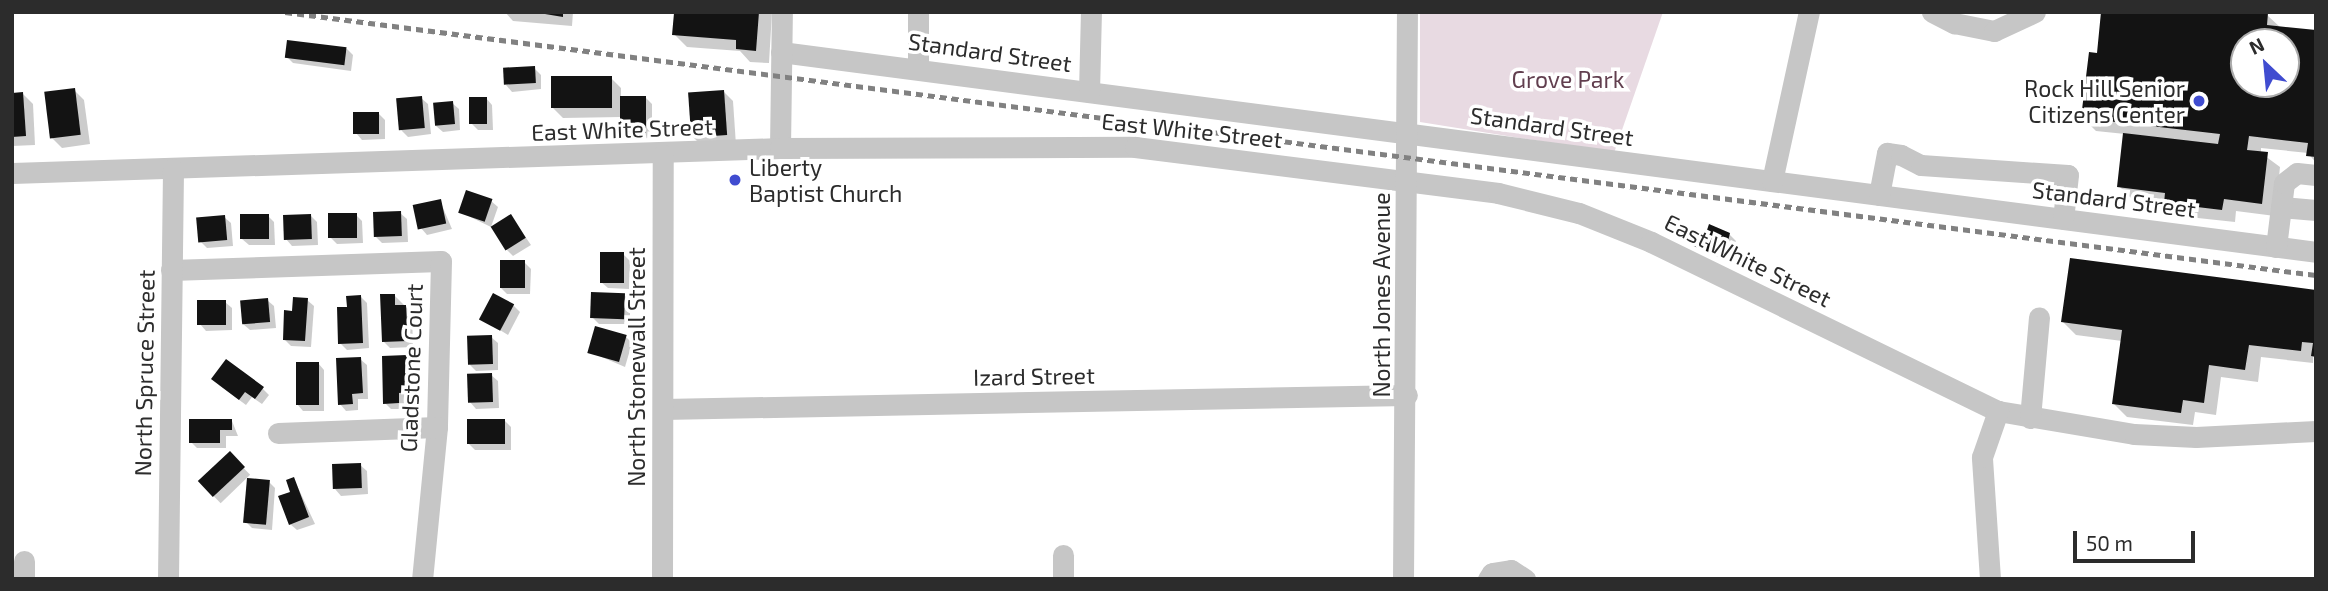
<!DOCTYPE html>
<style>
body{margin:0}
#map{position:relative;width:2328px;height:591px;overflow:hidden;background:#fff;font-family:"Exo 2",sans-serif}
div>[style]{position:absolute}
.green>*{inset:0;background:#e8dae2}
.shadow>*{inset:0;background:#0003;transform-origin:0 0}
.building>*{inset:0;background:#131313;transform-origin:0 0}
.minor>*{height:21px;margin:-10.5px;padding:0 10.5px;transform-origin:10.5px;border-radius:10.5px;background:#c6c6c6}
.rail>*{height:5px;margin-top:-2.5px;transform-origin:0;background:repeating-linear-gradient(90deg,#818181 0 7px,transparent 0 12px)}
.dots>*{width:19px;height:19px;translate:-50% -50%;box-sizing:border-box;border:4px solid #fff;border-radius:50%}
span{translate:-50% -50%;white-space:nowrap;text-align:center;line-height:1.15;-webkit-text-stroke:7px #fff;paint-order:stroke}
.street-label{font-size:23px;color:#2c2c2c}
.park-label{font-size:23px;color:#623f4f}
.poi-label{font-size:23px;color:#2c2c2c}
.right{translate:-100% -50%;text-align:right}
.left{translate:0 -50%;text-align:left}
.frame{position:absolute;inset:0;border:14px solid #2c2c2c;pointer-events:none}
.north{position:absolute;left:2230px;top:28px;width:70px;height:70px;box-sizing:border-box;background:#fff;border:2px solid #ababab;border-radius:50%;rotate:334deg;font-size:19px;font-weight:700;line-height:28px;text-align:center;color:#2c2c2c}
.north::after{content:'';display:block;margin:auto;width:24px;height:32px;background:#404cd0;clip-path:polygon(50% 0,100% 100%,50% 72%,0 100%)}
.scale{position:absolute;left:2073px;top:531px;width:122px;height:32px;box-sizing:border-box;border:4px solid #2c2c2c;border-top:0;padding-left:9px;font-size:21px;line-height:24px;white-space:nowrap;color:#2c2c2c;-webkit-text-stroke:5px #fff;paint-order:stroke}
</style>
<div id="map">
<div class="green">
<div style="clip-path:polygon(1420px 12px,1663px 12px,1614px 153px,1420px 122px)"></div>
</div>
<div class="shadow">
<div style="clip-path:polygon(505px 12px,573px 12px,572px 26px,513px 21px)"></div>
<div style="clip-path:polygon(687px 12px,772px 12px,769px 63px,750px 62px,740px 51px,687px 47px,674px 34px)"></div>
<div style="clip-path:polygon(evenodd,2267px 15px,2281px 28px,2316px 32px,2316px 163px,2308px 153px,2261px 148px,2261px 153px,2280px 167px,2275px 216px,2236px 211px,2235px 222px,2179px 216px,2167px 203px,2132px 199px,2119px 186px,2125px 134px,2096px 131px,2083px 118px,2098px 55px,2267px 15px,2244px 42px,2286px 42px,2286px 84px,2244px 84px,2244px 42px)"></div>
<div style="clip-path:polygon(347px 49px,353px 55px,351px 71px,293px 63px,287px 57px)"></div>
<div style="clip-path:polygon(534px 68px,541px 75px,541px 89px,512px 92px,506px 85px)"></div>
<div style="clip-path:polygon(611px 78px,621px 88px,621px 98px,646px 98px,652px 104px,652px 138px,628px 139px,621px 132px,621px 117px,563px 118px,553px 108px)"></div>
<div style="clip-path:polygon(74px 90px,84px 100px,90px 144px,62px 148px,52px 138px)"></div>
<div style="clip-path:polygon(723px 91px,733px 101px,736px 145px,703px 147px,693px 137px)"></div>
<div style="clip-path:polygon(23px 94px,33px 104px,35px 145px,12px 146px,12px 95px)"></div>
<div style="clip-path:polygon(421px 98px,428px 104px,431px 134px,408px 137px,401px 130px)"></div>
<div style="clip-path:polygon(486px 98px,492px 105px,493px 130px,478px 130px,471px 123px)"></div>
<div style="clip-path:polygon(452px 103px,459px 109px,460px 130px,443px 132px,436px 126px)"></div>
<div style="clip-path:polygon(378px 113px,385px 120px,385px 139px,362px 140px,356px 133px)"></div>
<div style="clip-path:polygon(440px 201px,452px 229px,427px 235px,421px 228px)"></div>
<div style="clip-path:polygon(491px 201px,498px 207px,491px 227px,460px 212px)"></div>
<div style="clip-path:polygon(400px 213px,407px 219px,408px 242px,382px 243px,376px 237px)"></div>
<div style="clip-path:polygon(356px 215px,362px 221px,363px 243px,337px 244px,330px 237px)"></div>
<div style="clip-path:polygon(268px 216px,274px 222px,275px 245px,249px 245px,242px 239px)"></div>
<div style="clip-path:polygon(311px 216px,317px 222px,318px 245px,292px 246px,286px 239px)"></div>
<div style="clip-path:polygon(511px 216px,531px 245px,513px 256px,507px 250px)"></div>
<div style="clip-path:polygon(224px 217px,231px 223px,233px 246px,207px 248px,200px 241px)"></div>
<div style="clip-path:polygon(1729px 234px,1736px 241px,1730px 263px,1693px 245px,1707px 235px)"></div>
<div style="clip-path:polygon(623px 254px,630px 261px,629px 289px,608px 288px,601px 282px)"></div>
<div style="clip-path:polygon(524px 262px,531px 269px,530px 294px,507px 294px,501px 288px)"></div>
<div style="clip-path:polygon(2316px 292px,2313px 363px,2261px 357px,2258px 382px,2221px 377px,2216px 415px,2195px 412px,2193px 425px,2127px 417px,2114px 404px,2122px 341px,2076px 335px,2063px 322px)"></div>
<div style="clip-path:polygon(394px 295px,412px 313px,413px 347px,390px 348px,384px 342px)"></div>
<div style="clip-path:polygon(624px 295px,630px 301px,630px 324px,599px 324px,592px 317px)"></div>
<div style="clip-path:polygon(361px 297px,367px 303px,369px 348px,347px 350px,340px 343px,349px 308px)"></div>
<div style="clip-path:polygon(267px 300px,274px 306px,276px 328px,250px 330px,243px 324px)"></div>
<div style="clip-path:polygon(307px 300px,314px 306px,311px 347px,291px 346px,284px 339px,294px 313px)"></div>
<div style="clip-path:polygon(225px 302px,232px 308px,232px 330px,206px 331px,200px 324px)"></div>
<div style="clip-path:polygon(513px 305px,520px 312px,508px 335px,482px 319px)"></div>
<div style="clip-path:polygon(491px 337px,498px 343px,498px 370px,476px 371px,470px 365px)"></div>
<div style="clip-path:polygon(626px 337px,632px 343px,625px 367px,590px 352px)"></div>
<div style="clip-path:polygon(407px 357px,413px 363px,414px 398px,404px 399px,405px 409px,391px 409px,385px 403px)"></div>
<div style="clip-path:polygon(360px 359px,367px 365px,368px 399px,358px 399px,358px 410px,346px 411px,340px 404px)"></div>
<div style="clip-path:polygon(318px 363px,324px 370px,324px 411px,303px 411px,297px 404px)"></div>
<div style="clip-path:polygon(491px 375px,498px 381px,499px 408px,476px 409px,470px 402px)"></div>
<div style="clip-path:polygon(219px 385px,262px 388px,269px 395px,262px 404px,252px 397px,246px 405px)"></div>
<div style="clip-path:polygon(232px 421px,238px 436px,226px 436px,226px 448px,197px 448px,191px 442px)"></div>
<div style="clip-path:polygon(505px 421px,511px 427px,511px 450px,475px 450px,468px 443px)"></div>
<div style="left:230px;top:454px;width:29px;height:41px;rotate:46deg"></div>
<div style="clip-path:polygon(360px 465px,367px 471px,368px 494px,341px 496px,335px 489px)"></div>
<div style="clip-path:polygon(294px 479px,315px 524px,297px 530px,290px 524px)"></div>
<div style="clip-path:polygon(269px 482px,275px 488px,272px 530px,252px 528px,246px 522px)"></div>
</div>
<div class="building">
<div style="clip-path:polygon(533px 12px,563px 12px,563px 17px)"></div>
<div style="clip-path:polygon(759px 12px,756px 51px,736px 49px,736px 40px,672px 35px,674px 13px)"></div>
<div style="clip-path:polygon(evenodd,2101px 12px,2260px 12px,2268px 13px,2267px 25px,2316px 30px,2316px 157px,2306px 156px,2308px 143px,2249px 136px,2247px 150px,2268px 152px,2262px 204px,2224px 199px,2222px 210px,2164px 203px,2165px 193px,2117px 187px,2123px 133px,2218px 144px,2220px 134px,2081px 118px,2089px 52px,2097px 53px,2101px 12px,2244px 42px,2286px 42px,2286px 84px,2244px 84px,2244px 42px)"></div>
<div style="left:287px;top:40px;width:60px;height:18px;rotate:7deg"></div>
<div style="left:535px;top:66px;width:17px;height:32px;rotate:87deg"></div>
<div style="left:612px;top:76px;width:32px;height:61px;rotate:90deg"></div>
<div style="left:75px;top:88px;width:47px;height:31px;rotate:83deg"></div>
<div style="left:724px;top:90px;width:45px;height:36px;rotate:86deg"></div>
<div style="clip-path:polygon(23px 92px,26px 136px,12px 137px,12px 93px)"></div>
<div style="left:422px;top:96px;width:32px;height:26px;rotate:85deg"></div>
<div style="left:620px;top:96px;width:26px;height:37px"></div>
<div style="left:469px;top:97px;width:18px;height:27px"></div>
<div style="left:453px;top:101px;width:23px;height:20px;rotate:85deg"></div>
<div style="left:353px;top:112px;width:26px;height:22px"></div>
<div style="left:466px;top:190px;width:28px;height:24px;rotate:19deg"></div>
<div style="left:441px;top:199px;width:25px;height:29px;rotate:78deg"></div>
<div style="left:401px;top:211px;width:25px;height:28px;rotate:88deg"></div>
<div style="left:328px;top:213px;width:29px;height:25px"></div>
<div style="left:269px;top:214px;width:25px;height:29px;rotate:90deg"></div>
<div style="left:311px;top:214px;width:25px;height:28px;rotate:88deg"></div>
<div style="left:511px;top:214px;width:28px;height:24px;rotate:58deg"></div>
<div style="left:225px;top:215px;width:25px;height:29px;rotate:85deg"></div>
<div style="clip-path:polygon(1709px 224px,1730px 233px,1724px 258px,1691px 245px,1697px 230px,1706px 233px)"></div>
<div style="left:600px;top:252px;width:24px;height:31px"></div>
<div style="clip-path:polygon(2070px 258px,2316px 290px,2316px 357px,2311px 356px,2313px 343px,2302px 342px,2301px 351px,2249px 345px,2245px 370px,2209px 365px,2204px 403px,2183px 400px,2181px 413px,2112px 404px,2122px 330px,2061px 322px)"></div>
<div style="left:500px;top:260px;width:25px;height:28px"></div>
<div style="left:591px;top:292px;width:34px;height:26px;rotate:2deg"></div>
<div style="left:493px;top:293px;width:24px;height:30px;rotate:28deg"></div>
<div style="clip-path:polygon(380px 294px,395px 294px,395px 305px,406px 305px,408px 341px,382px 342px)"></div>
<div style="clip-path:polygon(361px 295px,363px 343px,338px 344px,337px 307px,347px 307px,346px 296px)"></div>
<div style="clip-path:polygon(293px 297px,308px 298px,305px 341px,283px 340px,284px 310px,292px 311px)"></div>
<div style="left:268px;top:298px;width:24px;height:28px;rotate:85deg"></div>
<div style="left:197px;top:300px;width:29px;height:25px"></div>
<div style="left:595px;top:326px;width:33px;height:28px;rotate:16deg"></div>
<div style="left:492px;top:335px;width:29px;height:25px;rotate:88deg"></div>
<div style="clip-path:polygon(407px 355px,408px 392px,399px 393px,399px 403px,383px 404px,382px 356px)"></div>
<div style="clip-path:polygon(361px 357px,363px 393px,352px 394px,353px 404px,338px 405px,336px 358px)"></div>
<div style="clip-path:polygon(226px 359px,264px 387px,255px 399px,245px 392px,239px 400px,211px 379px)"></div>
<div style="left:296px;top:362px;width:23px;height:43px"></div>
<div style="left:492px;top:373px;width:29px;height:25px;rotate:88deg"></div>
<div style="clip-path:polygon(189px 419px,232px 419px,232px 430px,220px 430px,220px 443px,189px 443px)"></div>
<div style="left:467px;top:419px;width:38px;height:25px"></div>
<div style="left:230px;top:451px;width:22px;height:44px;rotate:47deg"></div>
<div style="left:361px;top:463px;width:25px;height:29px;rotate:88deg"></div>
<div style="clip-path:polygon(294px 477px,309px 517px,289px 525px,278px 496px,290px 492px,286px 480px)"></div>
<div style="left:247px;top:478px;width:23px;height:45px;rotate:5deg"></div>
</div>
<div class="minor">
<div style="left:918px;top:12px;width:56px;rotate:90deg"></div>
<div style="left:1932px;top:12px;width:25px;rotate:27deg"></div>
<div style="left:1954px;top:23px;width:41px;rotate:11.3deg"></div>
<div style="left:1994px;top:31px;width:45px;rotate:-24.9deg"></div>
<div style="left:781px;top:52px;width:1548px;rotate:7.42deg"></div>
<div style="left:1089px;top:92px;width:80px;rotate:-88.6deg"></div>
<div style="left:780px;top:148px;width:136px;rotate:-89.2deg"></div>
<div style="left:12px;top:173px;width:768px;rotate:-1.86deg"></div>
<div style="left:780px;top:148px;width:355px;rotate:-0.2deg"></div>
<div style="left:1135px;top:147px;width:366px;rotate:7.2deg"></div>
<div style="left:1498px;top:193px;width:83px;rotate:13.9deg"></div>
<div style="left:1579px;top:213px;width:78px;rotate:21.9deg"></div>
<div style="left:1651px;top:242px;width:386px;rotate:26deg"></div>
<div style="left:1998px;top:411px;width:138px;rotate:9.6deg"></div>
<div style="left:2134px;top:434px;width:62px;rotate:2.8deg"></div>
<div style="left:2196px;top:437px;width:120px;rotate:-2.9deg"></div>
<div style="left:1772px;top:181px;width:173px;rotate:-77.7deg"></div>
<div style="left:1879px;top:195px;width:43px;rotate:-79.2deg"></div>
<div style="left:1887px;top:153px;width:14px;rotate:8deg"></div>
<div style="left:1901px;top:155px;width:22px;rotate:27deg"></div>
<div style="left:1921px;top:165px;width:147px;rotate:3.9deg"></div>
<div style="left:2068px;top:175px;width:44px;rotate:96.5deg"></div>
<div style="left:2281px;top:207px;width:35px;rotate:5deg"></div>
<div style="left:2276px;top:247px;width:64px;rotate:-82.9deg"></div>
<div style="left:2284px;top:183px;width:16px;rotate:-38deg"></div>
<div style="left:2297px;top:173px;width:19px;rotate:6deg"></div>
<div style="left:171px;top:270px;width:270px;rotate:-1.9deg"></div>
<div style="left:441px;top:261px;width:166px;rotate:91.4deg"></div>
<div style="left:437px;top:427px;width:153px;rotate:95.6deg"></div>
<div style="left:663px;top:409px;width:744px;rotate:-1.08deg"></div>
<div style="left:2030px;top:418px;width:101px;rotate:-84.9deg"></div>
<div style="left:278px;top:433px;width:159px;rotate:-2.2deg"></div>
<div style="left:1063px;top:555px;width:24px;rotate:90deg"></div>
<div style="left:24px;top:579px;width:18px;rotate:-90deg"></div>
<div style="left:168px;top:579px;width:410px;rotate:-89.3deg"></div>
<div style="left:662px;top:579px;width:424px;rotate:-89.9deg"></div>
<div style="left:1403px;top:579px;width:567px;rotate:-89.6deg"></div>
<div style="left:1488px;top:579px;width:7px;rotate:-56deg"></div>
<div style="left:1492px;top:573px;width:19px;rotate:-9deg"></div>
<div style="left:1511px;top:570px;width:17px;rotate:33deg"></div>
<div style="left:1990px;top:579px;width:122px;rotate:-93.8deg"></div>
<div style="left:1982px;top:457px;width:49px;rotate:-70.8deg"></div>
</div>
<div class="rail">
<div style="left:285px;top:12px;width:2048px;rotate:7.38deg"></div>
</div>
<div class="dots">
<div style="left:2199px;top:101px;background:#404cd0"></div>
<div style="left:735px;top:180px;background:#404cd0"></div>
</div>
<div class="street-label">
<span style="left:990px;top:52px;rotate:8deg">Standard Street</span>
<span style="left:1552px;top:126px;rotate:8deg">Standard Street</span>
<span style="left:622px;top:129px;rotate:-2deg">East White Street</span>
<span style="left:1192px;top:130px;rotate:6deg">East White Street</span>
<span style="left:2114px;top:199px;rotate:7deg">Standard Street</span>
<span style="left:1748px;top:260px;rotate:26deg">East White Street</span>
<span style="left:1381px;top:295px;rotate:-90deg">North Jones Avenue</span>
<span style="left:636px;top:367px;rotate:-90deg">North Stonewall Street</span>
<span style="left:411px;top:368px;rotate:-88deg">Gladstone Court</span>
<span style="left:144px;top:373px;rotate:-89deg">North Spruce Street</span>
<span style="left:1034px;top:376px;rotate:-1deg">Izard Street</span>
</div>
<div class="park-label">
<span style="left:1568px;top:79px">Grove Park</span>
</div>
<div class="poi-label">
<span class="right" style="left:2185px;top:101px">Rock Hill Senior<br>Citizens Center</span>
<span class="left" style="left:749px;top:180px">Liberty<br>Baptist Church</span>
</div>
<div class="frame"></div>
<div class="north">N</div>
<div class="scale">50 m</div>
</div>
